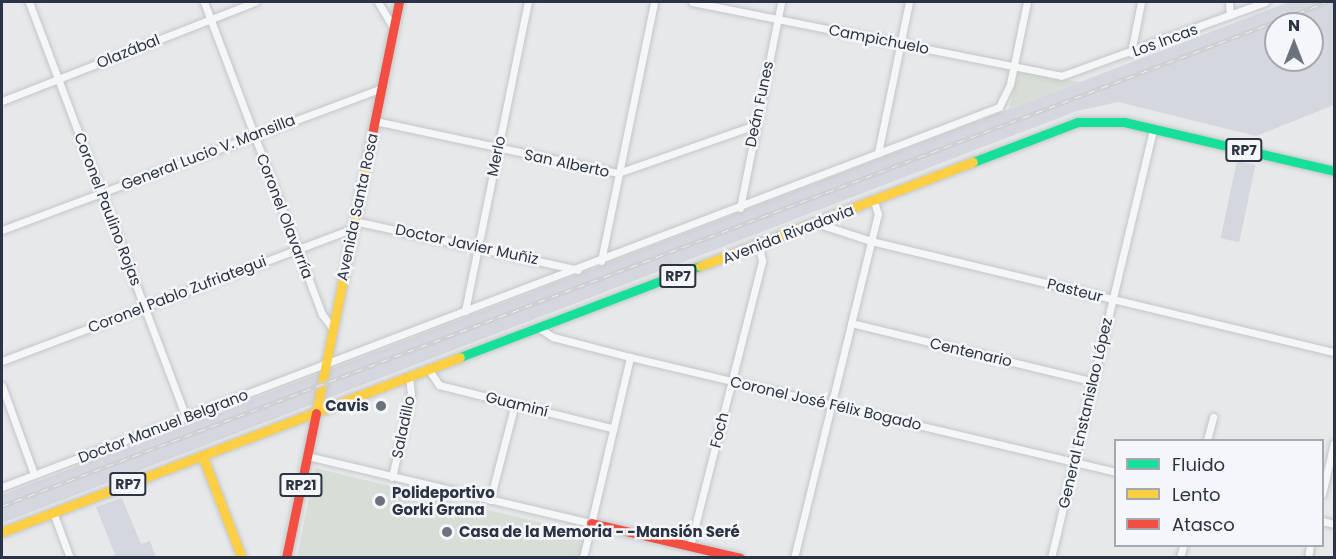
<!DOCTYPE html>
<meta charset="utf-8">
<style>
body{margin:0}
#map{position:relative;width:1336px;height:559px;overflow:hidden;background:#e6e8ea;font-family:Poppins,sans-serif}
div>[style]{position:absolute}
.built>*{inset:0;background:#d4d7dd;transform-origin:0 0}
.green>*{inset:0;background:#d6ded6}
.roads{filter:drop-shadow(0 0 2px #c4c6c8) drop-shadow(0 0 2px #c4c6c8)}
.street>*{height:7px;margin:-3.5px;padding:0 3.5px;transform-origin:3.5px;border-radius:3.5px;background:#f5f6f7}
.fast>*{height:9px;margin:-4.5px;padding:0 4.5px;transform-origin:4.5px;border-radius:4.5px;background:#16e098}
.slow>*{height:9px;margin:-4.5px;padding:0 4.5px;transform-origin:4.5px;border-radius:4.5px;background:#ffcf43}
.jam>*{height:9px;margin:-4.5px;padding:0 4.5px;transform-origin:4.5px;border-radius:4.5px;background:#f24e42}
.rail>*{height:4.5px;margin-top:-2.25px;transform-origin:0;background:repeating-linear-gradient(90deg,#f4f6f9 0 7px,#cecfd2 0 14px);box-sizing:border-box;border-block:2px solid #cecfd2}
.dots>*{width:16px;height:16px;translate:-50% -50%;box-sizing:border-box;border:3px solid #f4f6f9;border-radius:50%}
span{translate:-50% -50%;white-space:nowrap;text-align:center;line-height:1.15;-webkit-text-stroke:5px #f4f6f9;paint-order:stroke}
.shield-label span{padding:2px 4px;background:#f4f6f9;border:2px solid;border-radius:4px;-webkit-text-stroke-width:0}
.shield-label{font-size:14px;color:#2b3445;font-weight:700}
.street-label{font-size:15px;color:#2b3445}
.poi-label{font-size:15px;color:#2b3445;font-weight:700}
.right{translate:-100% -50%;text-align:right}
.left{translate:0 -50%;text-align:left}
.frame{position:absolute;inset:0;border:3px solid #2b3445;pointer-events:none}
.legend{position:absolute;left:1114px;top:439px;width:210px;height:108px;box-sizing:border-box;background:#f4f6f9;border:2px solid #a4a8b1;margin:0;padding:8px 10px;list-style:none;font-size:18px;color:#2b3445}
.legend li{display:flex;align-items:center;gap:12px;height:30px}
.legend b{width:30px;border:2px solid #a4a8b1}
.north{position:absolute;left:1264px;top:12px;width:60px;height:60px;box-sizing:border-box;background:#f4f6f9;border:2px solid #a4a8b1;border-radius:50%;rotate:0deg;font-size:16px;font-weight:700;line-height:24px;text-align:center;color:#2b3445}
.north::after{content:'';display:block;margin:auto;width:21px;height:27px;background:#6c737f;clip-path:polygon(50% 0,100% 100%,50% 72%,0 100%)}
</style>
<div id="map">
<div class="built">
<div style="clip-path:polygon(evenodd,1289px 2px,1334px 2px,1334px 105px,1256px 136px,1118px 102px,1077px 111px,2px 523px,2px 495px,1289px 2px,1276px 24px,1312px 24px,1312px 60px,1276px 60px,1276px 24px)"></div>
<div style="left:1237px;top:161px;width:19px;height:79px;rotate:12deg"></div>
<div style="clip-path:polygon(122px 498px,141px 544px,150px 541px,156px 557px,116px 557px,96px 507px)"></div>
</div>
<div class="green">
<div style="clip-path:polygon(1018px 71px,1080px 82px,1009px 109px)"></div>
<div style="clip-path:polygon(315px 468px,587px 534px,582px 557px,297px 558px)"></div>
</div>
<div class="roads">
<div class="street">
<div style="left:29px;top:2px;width:444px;rotate:69.3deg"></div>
<div style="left:204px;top:2px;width:334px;rotate:69.3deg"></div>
<div style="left:322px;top:314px;width:17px;rotate:54deg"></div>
<div style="left:378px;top:2px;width:29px;rotate:59deg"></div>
<div style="left:692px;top:2px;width:376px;rotate:11.3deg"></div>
<div style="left:1061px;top:76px;width:217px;rotate:-19.9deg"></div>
<div style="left:1229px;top:2px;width:13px;rotate:86deg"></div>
<div style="left:1131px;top:53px;width:52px;rotate:-78.9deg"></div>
<div style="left:2px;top:101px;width:272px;rotate:-21.4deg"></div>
<div style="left:375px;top:121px;width:249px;rotate:12.1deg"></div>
<div style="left:618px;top:173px;width:145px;rotate:-19.3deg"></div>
<div style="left:878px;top:153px;width:154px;rotate:-78.4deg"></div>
<div style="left:740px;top:208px;width:210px;rotate:-78.7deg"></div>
<div style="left:354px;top:221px;width:229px;rotate:12.3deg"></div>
<div style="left:816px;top:223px;width:58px;rotate:18.1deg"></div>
<div style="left:871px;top:241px;width:476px;rotate:13.5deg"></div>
<div style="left:2px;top:230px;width:405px;rotate:-20.5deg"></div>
<div style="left:601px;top:261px;width:264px;rotate:-78.4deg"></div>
<div style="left:465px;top:311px;width:315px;rotate:-78.5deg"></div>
<div style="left:851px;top:323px;width:247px;rotate:13.6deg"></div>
<div style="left:539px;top:328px;width:17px;rotate:33deg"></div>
<div style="left:553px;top:337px;width:80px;rotate:14.6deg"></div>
<div style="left:630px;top:357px;width:499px;rotate:13.3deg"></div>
<div style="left:2px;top:361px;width:374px;rotate:-20.7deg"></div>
<div style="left:429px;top:370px;width:18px;rotate:56deg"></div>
<div style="left:439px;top:385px;width:178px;rotate:14deg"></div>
<div style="left:2px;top:386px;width:94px;rotate:70deg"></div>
<div style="left:1207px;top:440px;width:24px;rotate:-75deg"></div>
<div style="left:307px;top:456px;width:292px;rotate:13.3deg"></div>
<div style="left:392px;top:477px;width:84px;rotate:-77deg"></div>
<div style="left:411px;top:395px;width:18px;rotate:-96deg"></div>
<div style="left:2px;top:487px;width:1067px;rotate:-20.86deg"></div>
<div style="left:999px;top:107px;width:25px;rotate:-64deg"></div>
<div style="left:1010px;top:84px;width:84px;rotate:-78.3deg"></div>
<div style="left:1322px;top:494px;width:52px;rotate:-76.8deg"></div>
<div style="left:490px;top:500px;width:100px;rotate:-75.5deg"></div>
<div style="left:53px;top:512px;width:49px;rotate:69.7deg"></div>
<div style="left:1322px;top:521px;width:12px;rotate:14deg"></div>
<div style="left:690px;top:546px;width:294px;rotate:-75.8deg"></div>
<div style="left:762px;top:261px;width:16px;rotate:-101deg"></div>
<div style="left:583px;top:558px;width:206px;rotate:-76.8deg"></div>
<div style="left:794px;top:558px;width:354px;rotate:-76.3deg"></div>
<div style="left:878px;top:214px;width:13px;rotate:-108deg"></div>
<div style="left:1051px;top:558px;width:441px;rotate:-76.6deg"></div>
<div style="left:1180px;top:558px;width:12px;rotate:-76deg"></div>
<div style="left:1308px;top:558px;width:12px;rotate:-81deg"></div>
</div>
<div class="fast">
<div style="left:973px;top:162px;width:112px;rotate:-20.9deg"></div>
<div style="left:1078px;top:122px;width:46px"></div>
<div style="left:1124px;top:122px;width:216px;rotate:13.1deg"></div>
<div style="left:460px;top:357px;width:257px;rotate:-20.8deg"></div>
</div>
<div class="slow">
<div style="left:700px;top:266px;width:292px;rotate:-20.9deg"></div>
<div style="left:316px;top:413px;width:264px;rotate:-78.6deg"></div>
<div style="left:202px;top:455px;width:110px;rotate:68.8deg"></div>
<div style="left:2px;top:532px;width:490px;rotate:-20.9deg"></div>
</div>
<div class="jam">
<div style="left:368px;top:154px;width:155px;rotate:-78.5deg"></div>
<div style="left:591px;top:523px;width:153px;rotate:13.2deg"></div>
<div style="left:286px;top:558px;width:148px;rotate:-78.3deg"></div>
</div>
</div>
<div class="rail">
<div style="left:2px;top:506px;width:1418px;rotate:-20.83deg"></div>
</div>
<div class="dots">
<div style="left:381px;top:406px;background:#6c737f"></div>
<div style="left:380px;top:501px;background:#6c737f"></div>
<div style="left:447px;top:532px;background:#6c737f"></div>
</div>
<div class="shield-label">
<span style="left:1244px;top:150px">RP7</span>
<span style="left:678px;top:276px">RP7</span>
<span style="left:128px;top:484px">RP7</span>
<span style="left:301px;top:485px">RP21</span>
</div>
<div class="street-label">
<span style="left:879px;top:39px;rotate:11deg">Campichuelo</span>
<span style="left:1165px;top:40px;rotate:-20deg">Los Incas</span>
<span style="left:128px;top:51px;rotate:-22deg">Olazábal</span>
<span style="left:759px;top:104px;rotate:-78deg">Deán Funes</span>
<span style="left:208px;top:152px;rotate:-21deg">General Lucio V. Mansilla</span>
<span style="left:496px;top:156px;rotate:-78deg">Merlo</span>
<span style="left:567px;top:163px;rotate:12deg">San Alberto</span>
<span style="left:357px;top:207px;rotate:-78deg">Avenida Santa Rosa</span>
<span style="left:108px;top:209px;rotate:69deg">Coronel Paulino Rojas</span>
<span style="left:285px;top:216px;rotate:69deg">Coronel Olavarría</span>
<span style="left:788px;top:234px;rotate:-21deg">Avenida Rivadavia</span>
<span style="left:467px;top:244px;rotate:12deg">Doctor Javier Muñiz</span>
<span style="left:1075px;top:290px;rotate:14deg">Pasteur</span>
<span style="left:177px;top:294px;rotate:-21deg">Coronel Pablo Zufriategui</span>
<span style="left:971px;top:352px;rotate:13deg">Centenario</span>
<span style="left:826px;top:403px;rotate:13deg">Coronel José Félix Bogado</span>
<span style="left:517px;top:404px;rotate:14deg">Guaminí</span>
<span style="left:1085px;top:413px;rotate:-77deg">General Enstanislao López</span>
<span style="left:163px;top:426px;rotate:-21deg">Doctor Manuel Belgrano</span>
<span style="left:403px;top:427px;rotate:-78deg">Saladillo</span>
<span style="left:719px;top:430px;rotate:-76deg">Foch</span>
</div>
<div class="poi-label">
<span class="right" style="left:369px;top:406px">Cavis</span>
<span class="left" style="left:392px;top:501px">Polideportivo<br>Gorki Grana</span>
<span class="left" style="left:459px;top:532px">Casa de la Memoria - -Mansión Seré</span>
</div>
<div class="frame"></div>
<ul class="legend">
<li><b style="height:8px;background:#16e098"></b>Fluido</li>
<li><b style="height:8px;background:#ffcf43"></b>Lento</li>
<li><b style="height:8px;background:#f24e42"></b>Atasco</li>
</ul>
<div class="north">N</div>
</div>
